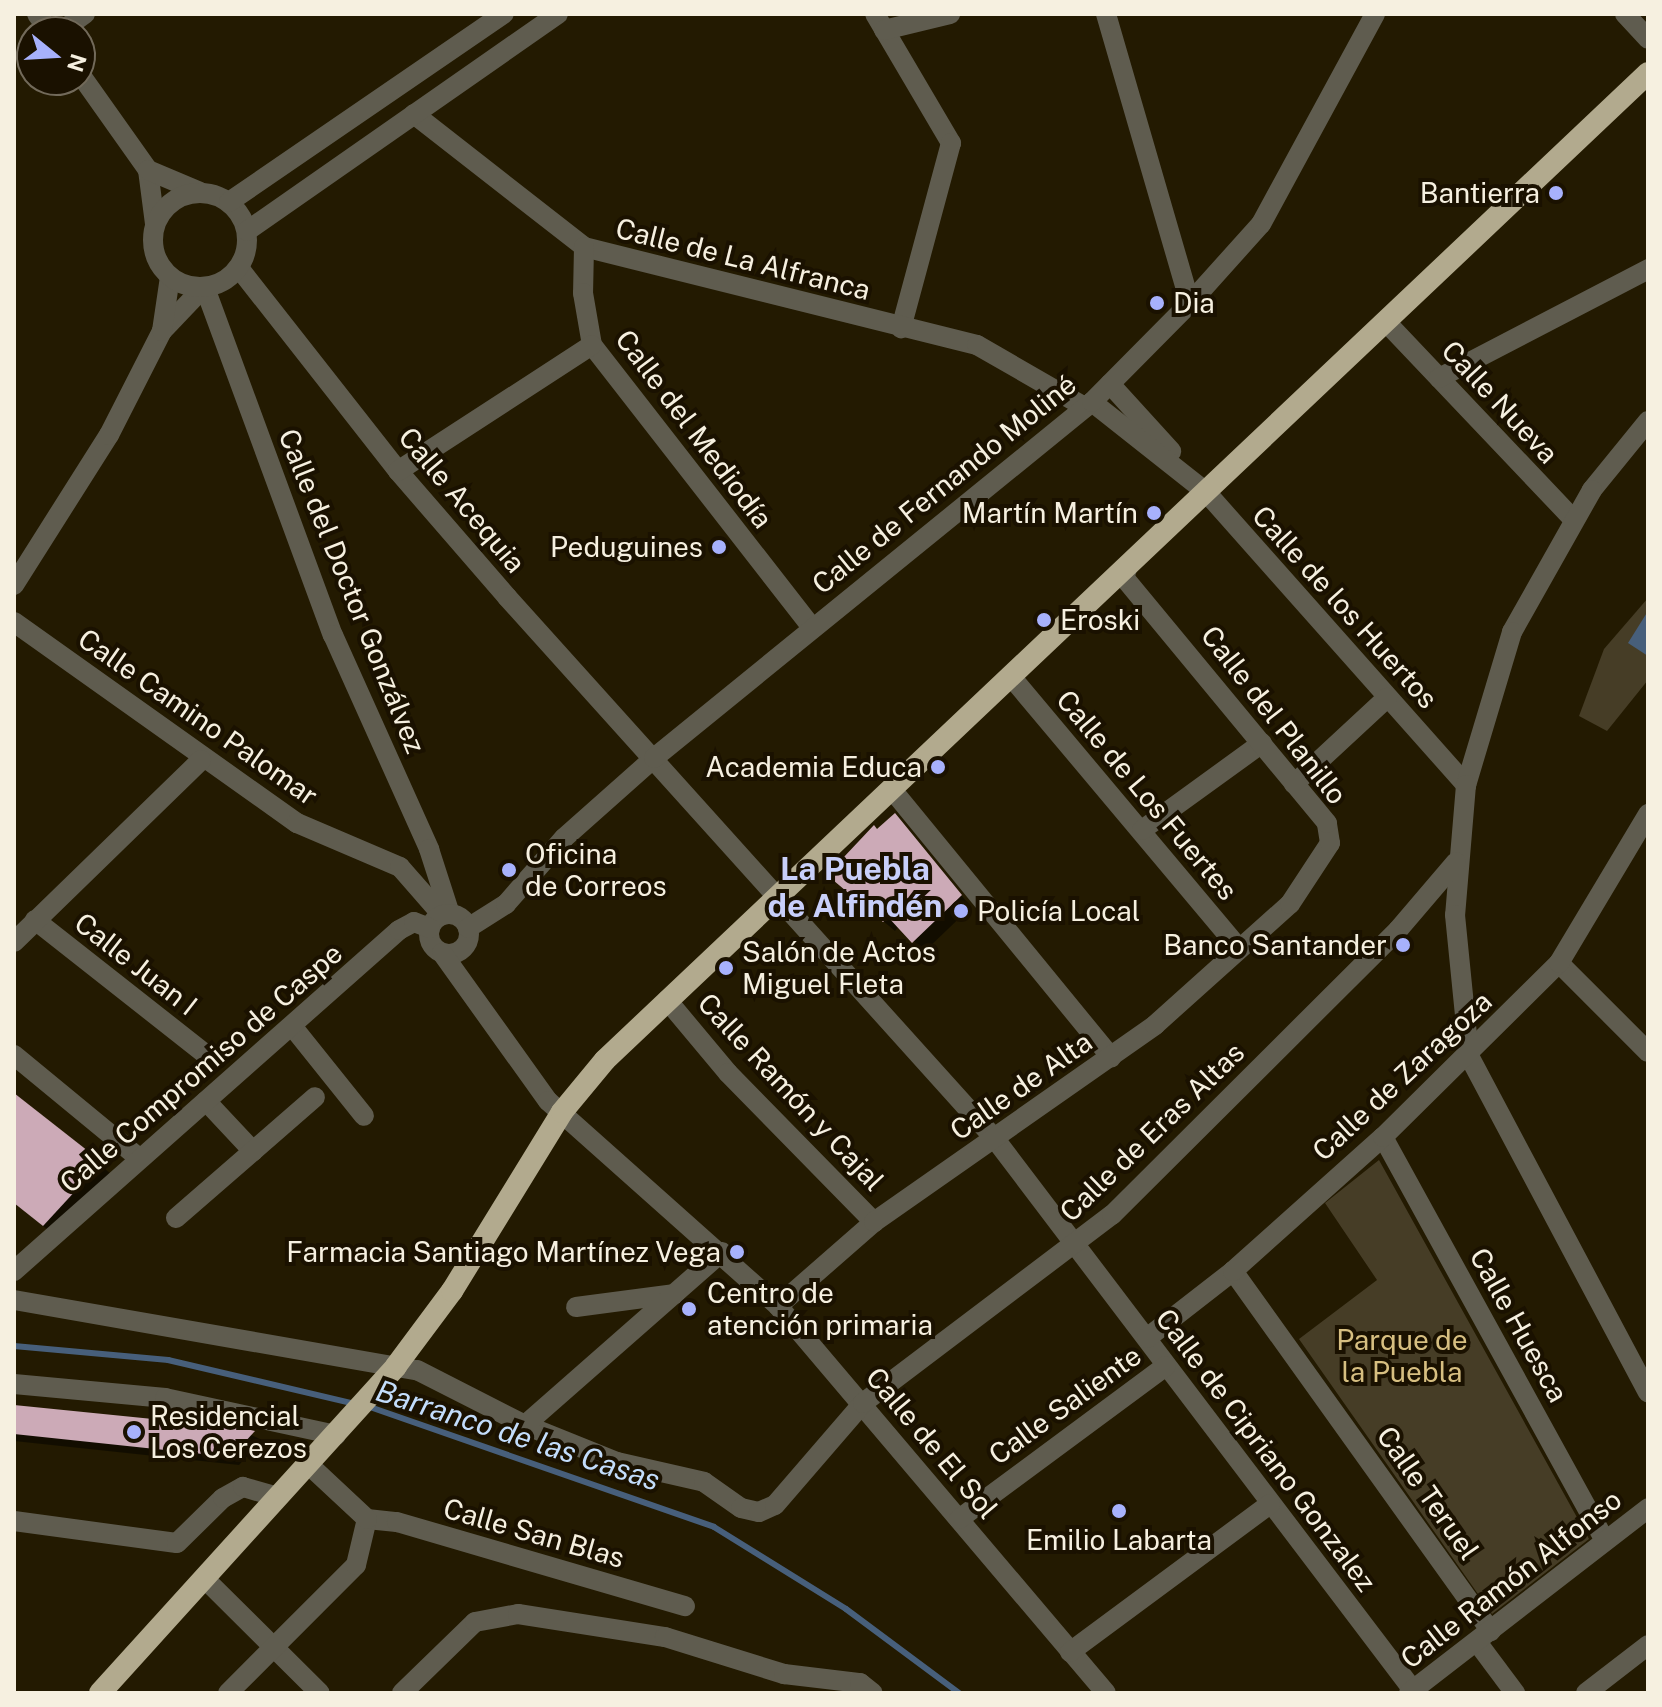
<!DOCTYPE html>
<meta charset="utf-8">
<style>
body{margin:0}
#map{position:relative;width:1662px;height:1707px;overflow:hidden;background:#231a01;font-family:"Public Sans",sans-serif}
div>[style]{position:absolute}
.green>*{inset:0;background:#463d26}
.water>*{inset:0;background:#475f7b}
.shadow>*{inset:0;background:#0007}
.stream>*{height:6px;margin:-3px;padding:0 3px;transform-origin:3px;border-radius:3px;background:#475f7b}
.building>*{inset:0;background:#ccaab7}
.minor>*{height:20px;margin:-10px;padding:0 10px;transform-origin:10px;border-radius:10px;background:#5f5c4f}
.minor>.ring{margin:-10px;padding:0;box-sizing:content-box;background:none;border:20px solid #5f5c4f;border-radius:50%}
.tertiary>*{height:20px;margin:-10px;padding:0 10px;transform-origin:10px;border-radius:10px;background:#5f5c4f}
.tertiary>.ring{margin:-10px;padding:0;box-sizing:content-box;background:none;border:20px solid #5f5c4f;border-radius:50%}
.trunk>*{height:22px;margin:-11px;padding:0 11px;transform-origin:11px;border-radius:11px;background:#b2aa8e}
.dots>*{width:22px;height:22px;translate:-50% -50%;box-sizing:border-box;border:4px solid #1a1100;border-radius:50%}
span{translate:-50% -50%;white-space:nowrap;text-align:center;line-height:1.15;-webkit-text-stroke:8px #1a1100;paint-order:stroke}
.poi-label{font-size:28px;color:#f6f0e0}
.right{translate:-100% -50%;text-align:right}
.left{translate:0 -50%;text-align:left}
.street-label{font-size:28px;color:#f6f0e0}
.park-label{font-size:28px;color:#d7bf81}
.water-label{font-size:30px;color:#c3ddfc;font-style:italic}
.quarter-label{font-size:32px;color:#c8cffa;font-weight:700}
.frame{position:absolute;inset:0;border:16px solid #f6f0e0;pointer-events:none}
.north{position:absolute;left:16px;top:16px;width:80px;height:80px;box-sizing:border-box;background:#1a1100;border:2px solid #726a5a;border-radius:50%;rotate:108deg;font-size:22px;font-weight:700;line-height:32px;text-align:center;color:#f6f0e0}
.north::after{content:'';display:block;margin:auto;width:28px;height:36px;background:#a7b1fc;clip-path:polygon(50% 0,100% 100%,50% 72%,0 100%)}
</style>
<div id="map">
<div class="green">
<div style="clip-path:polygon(1648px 598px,1648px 680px,1607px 731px,1579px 716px,1604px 649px)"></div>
<div style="clip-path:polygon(1379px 1160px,1589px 1539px,1492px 1614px,1299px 1339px,1377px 1280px,1325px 1203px)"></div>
</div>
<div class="water">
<div style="clip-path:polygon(1648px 611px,1648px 656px,1628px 643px)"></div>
</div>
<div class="shadow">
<div style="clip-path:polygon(905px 827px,971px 907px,924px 952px,899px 926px,895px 931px,840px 885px,877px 831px)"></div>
<div style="clip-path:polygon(14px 1096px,110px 1173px,54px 1235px,14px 1202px)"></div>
<div style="clip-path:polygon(14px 1407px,241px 1430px,262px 1440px,239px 1465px,14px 1441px)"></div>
</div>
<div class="stream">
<div style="left:14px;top:1346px;width:155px;rotate:5.2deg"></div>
<div style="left:168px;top:1360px;width:193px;rotate:13.2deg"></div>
<div style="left:367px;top:1406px;width:367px;rotate:19.2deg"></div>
<div style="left:714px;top:1527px;width:155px;rotate:31.8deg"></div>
<div style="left:846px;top:1609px;width:141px;rotate:36.6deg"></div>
</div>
<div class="building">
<div style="clip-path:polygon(895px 813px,962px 895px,912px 943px,888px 917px,883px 922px,827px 875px,874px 825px,877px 829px)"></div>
<div style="clip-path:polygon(14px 1093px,102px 1162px,43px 1226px,14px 1203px)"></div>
<div style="clip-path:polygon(14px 1405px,242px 1428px,255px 1431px,231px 1457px,14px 1434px)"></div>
</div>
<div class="minor">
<div style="left:875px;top:14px;width:150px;rotate:59.5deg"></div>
<div style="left:951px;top:143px;width:192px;rotate:105.1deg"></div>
<div style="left:1106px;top:14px;width:301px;rotate:73.8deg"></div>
<div style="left:1625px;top:14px;width:34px;rotate:47deg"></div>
<div style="left:884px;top:30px;width:68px;rotate:-13.6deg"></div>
<div style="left:60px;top:32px;width:31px;rotate:-36deg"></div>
<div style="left:414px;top:114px;width:216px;rotate:38deg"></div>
<div style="left:584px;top:247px;width:405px;rotate:14deg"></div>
<div style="left:977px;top:345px;width:125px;rotate:29.9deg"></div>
<div style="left:584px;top:247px;width:46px;rotate:91.2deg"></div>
<div style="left:583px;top:293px;width:53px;rotate:80.2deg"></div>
<div style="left:592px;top:345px;width:356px;rotate:52.1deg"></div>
<div style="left:239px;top:268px;width:258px;rotate:51.9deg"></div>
<div style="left:398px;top:471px;width:167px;rotate:49.1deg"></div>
<div style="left:507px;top:597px;width:729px;rotate:48deg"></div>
<div style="left:995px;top:1139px;width:692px;rotate:52.82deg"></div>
<div style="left:205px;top:288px;width:370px;rotate:69.8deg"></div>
<div style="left:333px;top:635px;width:235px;rotate:65.8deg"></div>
<div style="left:429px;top:849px;width:68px;rotate:72.1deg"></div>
<div style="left:1387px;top:323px;width:270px;rotate:46.5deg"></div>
<div style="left:162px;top:331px;width:59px;rotate:-46.4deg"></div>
<div style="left:1439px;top:378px;width:236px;rotate:-27.5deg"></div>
<div style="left:1110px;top:384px;width:91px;rotate:47.7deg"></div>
<div style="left:1092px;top:402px;width:145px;rotate:38.3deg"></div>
<div style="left:1206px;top:492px;width:392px;rotate:48.4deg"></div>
<div style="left:1648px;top:421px;width:89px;rotate:129.1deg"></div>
<div style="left:1592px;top:490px;width:163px;rotate:119.4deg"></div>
<div style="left:1512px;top:632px;width:160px;rotate:106.7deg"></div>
<div style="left:1466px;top:785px;width:130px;rotate:94.8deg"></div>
<div style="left:1455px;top:915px;width:142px;rotate:84.3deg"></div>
<div style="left:1469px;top:1056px;width:381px;rotate:62deg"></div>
<div style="left:398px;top:471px;width:231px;rotate:-33deg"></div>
<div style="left:14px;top:585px;width:178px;rotate:-57.7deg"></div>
<div style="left:109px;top:435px;width:117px;rotate:-63deg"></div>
<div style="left:162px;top:331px;width:55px;rotate:-81.6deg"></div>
<div style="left:14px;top:622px;width:347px;rotate:35.4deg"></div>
<div style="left:297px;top:823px;width:112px;rotate:23.1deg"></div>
<div style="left:400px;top:867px;width:64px;rotate:48.8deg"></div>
<div style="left:1013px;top:679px;width:350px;rotate:50deg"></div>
<div style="left:1294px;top:784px;width:127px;rotate:-42.8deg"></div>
<div style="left:894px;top:792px;width:343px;rotate:50.7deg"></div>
<div style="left:1142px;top:830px;width:148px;rotate:-35.9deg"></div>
<div class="ring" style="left:429px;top:914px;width:20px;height:20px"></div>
<div style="left:35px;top:920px;width:214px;rotate:38.2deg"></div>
<div style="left:468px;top:928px;width:45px;rotate:-32.3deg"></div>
<div style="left:506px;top:904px;width:88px;rotate:-48.7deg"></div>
<div style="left:564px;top:838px;width:120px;rotate:-41.6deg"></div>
<div style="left:654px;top:758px;width:564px;rotate:-39.1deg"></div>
<div style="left:1092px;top:402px;width:139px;rotate:-45.3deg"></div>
<div style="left:1190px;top:303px;width:106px;rotate:-48.1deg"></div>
<div style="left:1261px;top:224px;width:239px;rotate:-61.5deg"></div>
<div style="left:14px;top:942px;width:261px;rotate:-44.2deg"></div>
<div style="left:442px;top:953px;width:182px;rotate:54.4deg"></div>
<div style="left:548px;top:1101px;width:308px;rotate:41.7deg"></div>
<div style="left:778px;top:1306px;width:507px;rotate:49.72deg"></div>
<div style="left:1559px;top:963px;width:126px;rotate:45deg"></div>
<div style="left:667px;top:1000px;width:95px;rotate:50.1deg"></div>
<div style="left:728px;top:1073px;width:209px;rotate:45.6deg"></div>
<div style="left:292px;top:1026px;width:115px;rotate:51.3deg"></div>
<div style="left:14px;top:1055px;width:162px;rotate:39.5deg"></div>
<div style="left:206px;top:1101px;width:69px;rotate:46.8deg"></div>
<div style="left:1383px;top:1137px;width:461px;rotate:61.2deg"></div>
<div style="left:176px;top:1218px;width:184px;rotate:-41deg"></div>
<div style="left:14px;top:1271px;width:514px;rotate:-41.53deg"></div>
<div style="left:399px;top:930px;width:17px;rotate:-28deg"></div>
<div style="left:414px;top:922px;width:17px;rotate:21deg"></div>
<div style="left:1233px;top:1271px;width:443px;rotate:54.4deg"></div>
<div style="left:14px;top:1300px;width:409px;rotate:9.9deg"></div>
<div style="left:417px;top:1370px;width:121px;rotate:27deg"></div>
<div style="left:525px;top:1425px;width:99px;rotate:21.9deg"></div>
<div style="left:617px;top:1462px;width:89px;rotate:12.9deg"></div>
<div style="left:704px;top:1482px;width:45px;rotate:35.1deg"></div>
<div style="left:741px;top:1508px;width:18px;rotate:13deg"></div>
<div style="left:759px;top:1512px;width:17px;rotate:-24deg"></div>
<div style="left:775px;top:1505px;width:135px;rotate:-49.2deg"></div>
<div style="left:863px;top:1403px;width:312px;rotate:-37.1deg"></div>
<div style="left:1112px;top:1215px;width:404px;rotate:-44.9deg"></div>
<div style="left:1398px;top:930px;width:89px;rotate:-49.5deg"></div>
<div style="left:778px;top:1306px;width:128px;rotate:-41.2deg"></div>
<div style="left:874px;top:1222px;width:343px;rotate:-35deg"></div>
<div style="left:1155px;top:1025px;width:181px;rotate:-41.9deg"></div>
<div style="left:1290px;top:904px;width:73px;rotate:-56.7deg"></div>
<div style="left:1330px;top:843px;width:20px;rotate:-99deg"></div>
<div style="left:1327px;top:823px;width:318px;rotate:-129.6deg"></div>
<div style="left:1124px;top:578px;width:9px;rotate:-72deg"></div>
<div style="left:576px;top:1307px;width:100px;rotate:-7.5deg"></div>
<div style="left:1147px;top:1338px;width:109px;rotate:-37.9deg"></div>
<div style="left:1233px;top:1271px;width:201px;rotate:-41.8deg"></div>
<div style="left:1383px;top:1137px;width:247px;rotate:-44.7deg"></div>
<div style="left:1559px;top:963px;width:174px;rotate:-59.1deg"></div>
<div style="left:14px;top:1384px;width:152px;rotate:5.3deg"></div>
<div style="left:165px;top:1398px;width:175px;rotate:12.2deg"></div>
<div style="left:525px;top:1425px;width:262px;rotate:-41.3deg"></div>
<div style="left:367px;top:1519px;width:30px;rotate:6deg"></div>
<div style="left:397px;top:1522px;width:300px;rotate:16.3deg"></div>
<div style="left:959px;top:1519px;width:257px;rotate:-36.5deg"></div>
<div style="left:14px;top:1521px;width:164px;rotate:7.7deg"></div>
<div style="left:177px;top:1543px;width:64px;rotate:-44.4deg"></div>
<div style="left:223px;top:1498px;width:23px;rotate:-29deg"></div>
<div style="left:243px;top:1487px;width:36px;rotate:16deg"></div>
<div style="left:204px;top:1578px;width:163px;rotate:44.8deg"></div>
<div style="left:1477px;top:1642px;width:64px;rotate:53.3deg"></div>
<div style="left:1070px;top:1652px;width:249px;rotate:-36.5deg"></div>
<div style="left:228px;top:1693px;width:181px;rotate:-45deg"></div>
<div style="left:356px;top:1565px;width:47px;rotate:-76.6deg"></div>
<div style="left:367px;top:1519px;width:79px;rotate:-137deg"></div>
<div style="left:402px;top:1693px;width:102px;rotate:-44.2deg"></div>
<div style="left:475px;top:1622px;width:44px;rotate:-10.5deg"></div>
<div style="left:518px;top:1614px;width:149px;rotate:8.9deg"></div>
<div style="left:665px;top:1637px;width:125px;rotate:17.3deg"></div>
<div style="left:784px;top:1674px;width:77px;rotate:6.8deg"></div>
<div style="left:860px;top:1683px;width:16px;rotate:38deg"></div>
<div style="left:1409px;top:1693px;width:302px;rotate:-37.7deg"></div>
<div style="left:1586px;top:1693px;width:78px;rotate:-37.7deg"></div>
</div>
<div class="tertiary">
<div style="left:37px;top:14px;width:22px;rotate:54deg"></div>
<div style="left:80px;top:74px;width:118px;rotate:54.7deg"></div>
<div style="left:148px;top:170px;width:54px;rotate:82.6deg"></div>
<div style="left:148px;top:170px;width:56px;rotate:22.9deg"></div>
<div class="ring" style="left:153px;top:193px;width:74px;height:74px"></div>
<div style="left:229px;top:202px;width:333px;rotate:-34.4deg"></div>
<div style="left:247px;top:231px;width:379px;rotate:-34.9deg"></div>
</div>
<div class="trunk">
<div style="left:100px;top:1693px;width:441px;rotate:-47.8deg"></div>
<div style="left:396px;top:1366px;width:94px;rotate:-53.3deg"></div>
<div style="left:452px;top:1291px;width:210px;rotate:-58.4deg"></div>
<div style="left:562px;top:1112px;width:67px;rotate:-50.4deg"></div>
<div style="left:605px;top:1060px;width:1436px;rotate:-43.42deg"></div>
</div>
<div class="dots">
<div style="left:1556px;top:193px;background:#a7b1fc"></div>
<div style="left:1157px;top:303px;background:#a7b1fc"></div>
<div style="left:1154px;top:513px;background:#a7b1fc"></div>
<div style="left:719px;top:547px;background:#a7b1fc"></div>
<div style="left:1044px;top:620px;background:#a7b1fc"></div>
<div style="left:938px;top:767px;background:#a7b1fc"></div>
<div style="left:509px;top:870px;background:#a7b1fc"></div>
<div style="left:961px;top:911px;background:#a7b1fc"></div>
<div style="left:1403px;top:945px;background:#a7b1fc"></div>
<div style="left:726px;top:968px;background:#a7b1fc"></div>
<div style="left:737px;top:1252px;background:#a7b1fc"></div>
<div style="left:689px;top:1309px;background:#a7b1fc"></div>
<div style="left:134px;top:1432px;background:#a7b1fc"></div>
<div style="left:1119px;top:1511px;background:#a7b1fc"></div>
</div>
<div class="poi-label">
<span class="right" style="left:1540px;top:193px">Bantierra</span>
<span class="left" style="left:1173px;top:303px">Dia</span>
<span class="right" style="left:1138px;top:513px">Martín Martín</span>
<span class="right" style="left:703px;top:547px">Peduguines</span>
<span class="left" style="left:1060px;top:620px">Eroski</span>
<span class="right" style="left:922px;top:767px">Academia Educa</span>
<span class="left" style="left:525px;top:870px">Oficina<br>de Correos</span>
<span class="left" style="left:977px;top:911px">Policía Local</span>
<span class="right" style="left:1387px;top:945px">Banco Santander</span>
<span class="left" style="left:742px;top:968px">Salón de Actos<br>Miguel Fleta</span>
<span class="right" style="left:721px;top:1252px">Farmacia Santiago Martínez Vega</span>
<span class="left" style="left:707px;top:1309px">Centro de<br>atención primaria</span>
<span class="left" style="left:150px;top:1432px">Residencial<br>Los Cerezos</span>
<span style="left:1119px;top:1540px">Emilio Labarta</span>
</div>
<div class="street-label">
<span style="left:743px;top:259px;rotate:14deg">Calle de La Alfranca</span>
<span style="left:1500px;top:402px;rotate:47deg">Calle Nueva</span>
<span style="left:694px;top:429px;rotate:53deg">Calle del Mediodía</span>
<span style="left:944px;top:484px;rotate:-39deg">Calle de Fernando Moliné</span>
<span style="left:462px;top:500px;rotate:50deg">Calle Acequia</span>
<span style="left:352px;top:591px;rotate:68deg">Calle del Doctor Gonzálvez</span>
<span style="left:1345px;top:607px;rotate:48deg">Calle de los Huertos</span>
<span style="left:1274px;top:715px;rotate:52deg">Calle del Planillo</span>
<span style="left:198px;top:717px;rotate:35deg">Calle Camino Palomar</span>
<span style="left:1147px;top:795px;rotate:50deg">Calle de Los Fuertes</span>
<span style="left:136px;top:964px;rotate:38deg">Calle Juan I</span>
<span style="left:201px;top:1068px;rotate:-41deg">Calle Compromiso de Caspe</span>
<span style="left:1402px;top:1076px;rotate:-43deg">Calle de Zaragoza</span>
<span style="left:1021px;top:1086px;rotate:-35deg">Calle de Alta</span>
<span style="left:791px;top:1092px;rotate:47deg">Calle Ramón y Cajal</span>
<span style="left:1152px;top:1132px;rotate:-44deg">Calle de Eras Altas</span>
<span style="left:1519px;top:1325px;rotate:61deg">Calle Huesca</span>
<span style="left:1065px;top:1405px;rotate:-36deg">Calle Saliente</span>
<span style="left:932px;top:1443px;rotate:50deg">Calle de El Sol</span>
<span style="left:1266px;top:1450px;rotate:53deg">Calle de Cipriano Gonzalez</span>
<span style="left:1428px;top:1493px;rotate:55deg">Calle Teruel</span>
<span style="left:534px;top:1533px;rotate:16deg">Calle San Blas</span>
<span style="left:1511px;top:1579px;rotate:-38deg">Calle Ramón Alfonso</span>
</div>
<div class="park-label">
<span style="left:1402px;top:1356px">Parque de<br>la Puebla</span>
</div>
<div class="water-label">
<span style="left:518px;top:1435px;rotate:18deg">Barranco de las Casas</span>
</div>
<div class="quarter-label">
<span style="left:855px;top:888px">La Puebla<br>de Alfindén</span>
</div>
<div class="frame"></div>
<div class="north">N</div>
</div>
